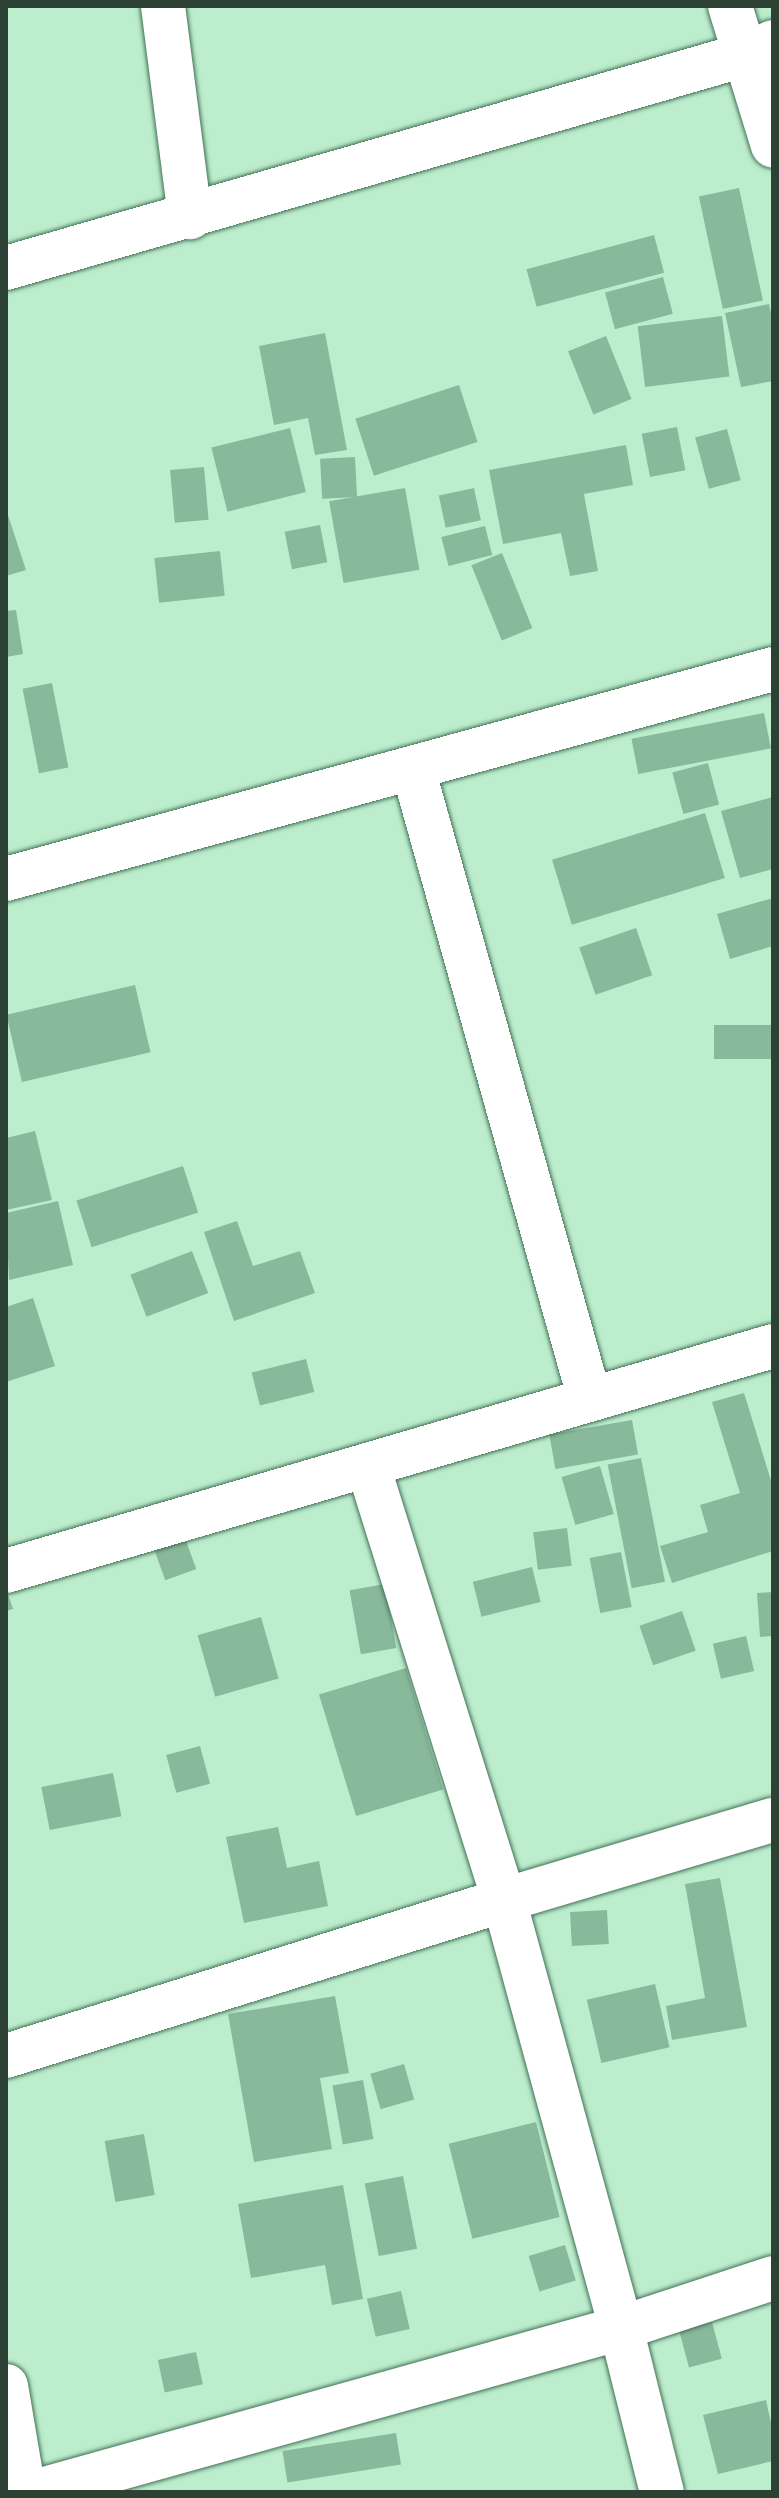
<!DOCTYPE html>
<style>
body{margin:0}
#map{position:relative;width:779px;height:2498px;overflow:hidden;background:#bceece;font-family:Bitter,serif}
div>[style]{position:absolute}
.building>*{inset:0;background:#89b99b;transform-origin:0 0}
.roads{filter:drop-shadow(0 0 2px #437055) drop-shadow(0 0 2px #437055)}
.minor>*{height:44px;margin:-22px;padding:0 22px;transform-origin:22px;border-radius:22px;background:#fff}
span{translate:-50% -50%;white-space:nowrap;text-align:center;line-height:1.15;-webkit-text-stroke:7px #c9fbdb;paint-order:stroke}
.frame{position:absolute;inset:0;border:8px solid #2d4135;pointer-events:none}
</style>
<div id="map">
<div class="building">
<div style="left:739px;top:188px;width:115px;height:41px;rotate:78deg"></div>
<div style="left:654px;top:235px;width:39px;height:132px;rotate:75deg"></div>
<div style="left:663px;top:277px;width:38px;height:60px;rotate:75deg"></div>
<div style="clip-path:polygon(769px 304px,773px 323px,773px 381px,741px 387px,725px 313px)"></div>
<div style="left:722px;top:316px;width:61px;height:85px;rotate:83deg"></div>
<div style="clip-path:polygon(325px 333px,347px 450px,315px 455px,308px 418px,274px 425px,259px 346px)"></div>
<div style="left:606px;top:336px;width:68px;height:41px;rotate:68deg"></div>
<div style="left:459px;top:385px;width:60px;height:109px;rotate:72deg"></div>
<div style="left:677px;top:427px;width:44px;height:36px;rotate:79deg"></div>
<div style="left:290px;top:428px;width:66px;height:81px;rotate:76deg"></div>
<div style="left:727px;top:429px;width:53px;height:33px;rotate:75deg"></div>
<div style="clip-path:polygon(626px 445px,633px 485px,584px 494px,598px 571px,570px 576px,561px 533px,503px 544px,489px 470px)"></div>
<div style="left:355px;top:457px;width:40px;height:35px;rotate:87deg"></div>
<div style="left:204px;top:467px;width:53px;height:34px;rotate:85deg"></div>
<div style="left:405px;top:488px;width:83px;height:77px;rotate:80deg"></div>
<div style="left:474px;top:488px;width:33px;height:36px;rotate:78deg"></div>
<div style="clip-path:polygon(6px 509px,26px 570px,6px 576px)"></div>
<div style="left:320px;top:525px;width:38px;height:36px;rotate:79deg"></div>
<div style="left:485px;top:526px;width:30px;height:45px;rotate:76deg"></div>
<div style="left:220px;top:551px;width:45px;height:66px;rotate:84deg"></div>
<div style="left:502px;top:553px;width:81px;height:33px;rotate:68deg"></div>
<div style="clip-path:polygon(16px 610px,23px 654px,6px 657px,6px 611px)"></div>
<div style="left:52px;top:683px;width:86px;height:30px;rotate:79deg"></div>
<div style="left:764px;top:713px;width:36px;height:135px;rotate:79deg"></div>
<div style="left:708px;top:763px;width:43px;height:37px;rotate:75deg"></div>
<div style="clip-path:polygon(773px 797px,773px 869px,740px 878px,721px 811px)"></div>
<div style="left:705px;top:813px;width:68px;height:160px;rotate:73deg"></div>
<div style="clip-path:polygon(773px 898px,773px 946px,730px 959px,717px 914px)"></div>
<div style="left:636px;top:928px;width:50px;height:60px;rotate:71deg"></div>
<div style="left:135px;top:985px;width:69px;height:132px;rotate:77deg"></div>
<div style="left:773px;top:1025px;width:34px;height:59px;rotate:90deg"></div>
<div style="clip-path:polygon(35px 1131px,52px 1200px,6px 1210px,6px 1138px)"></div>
<div style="left:183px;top:1166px;width:49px;height:112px;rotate:72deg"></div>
<div style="clip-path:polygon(58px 1201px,73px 1265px,9px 1280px,6px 1213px)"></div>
<div style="clip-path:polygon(237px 1221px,253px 1266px,300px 1251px,315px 1293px,234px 1321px,204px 1232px)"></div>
<div style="left:192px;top:1251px;width:45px;height:66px;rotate:69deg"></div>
<div style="clip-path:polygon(33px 1298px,55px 1366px,6px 1382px,6px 1307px)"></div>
<div style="left:306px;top:1359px;width:34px;height:56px;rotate:76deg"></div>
<div style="clip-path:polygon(744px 1393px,773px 1487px,773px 1551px,672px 1583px,660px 1546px,708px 1532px,700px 1505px,740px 1493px,712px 1402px)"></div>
<div style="left:632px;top:1420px;width:35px;height:84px;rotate:80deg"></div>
<div style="left:641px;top:1458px;width:126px;height:34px;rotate:79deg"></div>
<div style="left:600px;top:1466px;width:50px;height:40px;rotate:74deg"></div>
<div style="left:567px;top:1528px;width:38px;height:34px;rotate:83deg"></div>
<div style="left:185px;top:1538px;width:33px;height:33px;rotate:70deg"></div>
<div style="left:621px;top:1552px;width:56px;height:32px;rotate:79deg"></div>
<div style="left:532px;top:1567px;width:36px;height:61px;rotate:76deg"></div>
<div style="left:385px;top:1584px;width:65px;height:36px;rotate:80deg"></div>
<div style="clip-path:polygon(6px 1588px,13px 1609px,6px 1611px)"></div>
<div style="clip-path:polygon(773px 1592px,773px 1636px,760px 1637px,757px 1593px)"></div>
<div style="left:682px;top:1611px;width:42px;height:45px;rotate:71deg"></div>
<div style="left:261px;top:1617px;width:64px;height:66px;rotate:74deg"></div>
<div style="left:746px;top:1636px;width:36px;height:34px;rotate:77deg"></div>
<div style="left:406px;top:1668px;width:127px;height:91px;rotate:73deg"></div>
<div style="left:200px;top:1746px;width:39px;height:35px;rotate:75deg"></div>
<div style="left:113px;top:1773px;width:44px;height:73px;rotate:79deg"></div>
<div style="clip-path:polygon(278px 1827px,287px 1868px,319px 1861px,328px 1906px,244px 1923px,226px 1837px)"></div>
<div style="clip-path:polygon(720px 1878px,747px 2027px,672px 2040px,666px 2006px,705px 1998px,685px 1884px)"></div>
<div style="left:607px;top:1910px;width:34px;height:37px;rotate:87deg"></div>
<div style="left:655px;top:1984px;width:65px;height:70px;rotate:77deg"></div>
<div style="clip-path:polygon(335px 1996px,349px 2073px,320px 2078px,332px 2149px,254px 2162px,228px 2014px)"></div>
<div style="left:404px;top:2064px;width:37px;height:35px;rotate:74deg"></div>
<div style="left:363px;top:2080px;width:60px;height:31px;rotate:80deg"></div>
<div style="left:536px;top:2122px;width:98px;height:90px;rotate:76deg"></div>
<div style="left:144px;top:2134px;width:62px;height:40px;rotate:80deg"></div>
<div style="left:403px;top:2176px;width:74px;height:39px;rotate:79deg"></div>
<div style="clip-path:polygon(343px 2185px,363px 2299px,332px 2305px,325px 2265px,251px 2278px,238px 2204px)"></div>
<div style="left:565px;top:2245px;width:37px;height:38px;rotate:73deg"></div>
<div style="left:401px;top:2291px;width:39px;height:35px;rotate:77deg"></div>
<div style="left:712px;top:2322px;width:38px;height:34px;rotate:75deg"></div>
<div style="left:196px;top:2352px;width:33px;height:39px;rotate:78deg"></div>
<div style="clip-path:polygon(766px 2400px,773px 2432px,773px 2461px,718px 2474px,703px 2415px)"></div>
<div style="left:396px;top:2433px;width:32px;height:115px;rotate:81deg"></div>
</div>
<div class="roads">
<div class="minor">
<div style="left:163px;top:6px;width:213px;rotate:82.7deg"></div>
<div style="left:730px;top:6px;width:146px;rotate:72.9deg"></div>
<div style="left:6px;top:268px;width:768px;rotate:-16.1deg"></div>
<div style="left:744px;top:55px;width:32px;rotate:-24deg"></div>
<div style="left:413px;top:769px;width:655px;rotate:74.33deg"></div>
<div style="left:6px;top:879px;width:795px;rotate:-15.31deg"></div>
<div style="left:368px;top:1466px;width:455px;rotate:72.6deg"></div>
<div style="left:504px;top:1900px;width:444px;rotate:74.7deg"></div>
<div style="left:621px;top:2328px;width:169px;rotate:76deg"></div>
<div style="left:6px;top:1571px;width:799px;rotate:-16.35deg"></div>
<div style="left:6px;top:2056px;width:522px;rotate:-17.39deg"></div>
<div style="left:504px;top:1900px;width:281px;rotate:-16.6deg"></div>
<div style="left:6px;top:2386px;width:108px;rotate:80.4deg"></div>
<div style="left:34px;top:2492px;width:609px;rotate:-15.61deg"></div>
<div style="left:621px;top:2328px;width:160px;rotate:-18.2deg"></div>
</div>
</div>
<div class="frame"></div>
</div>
